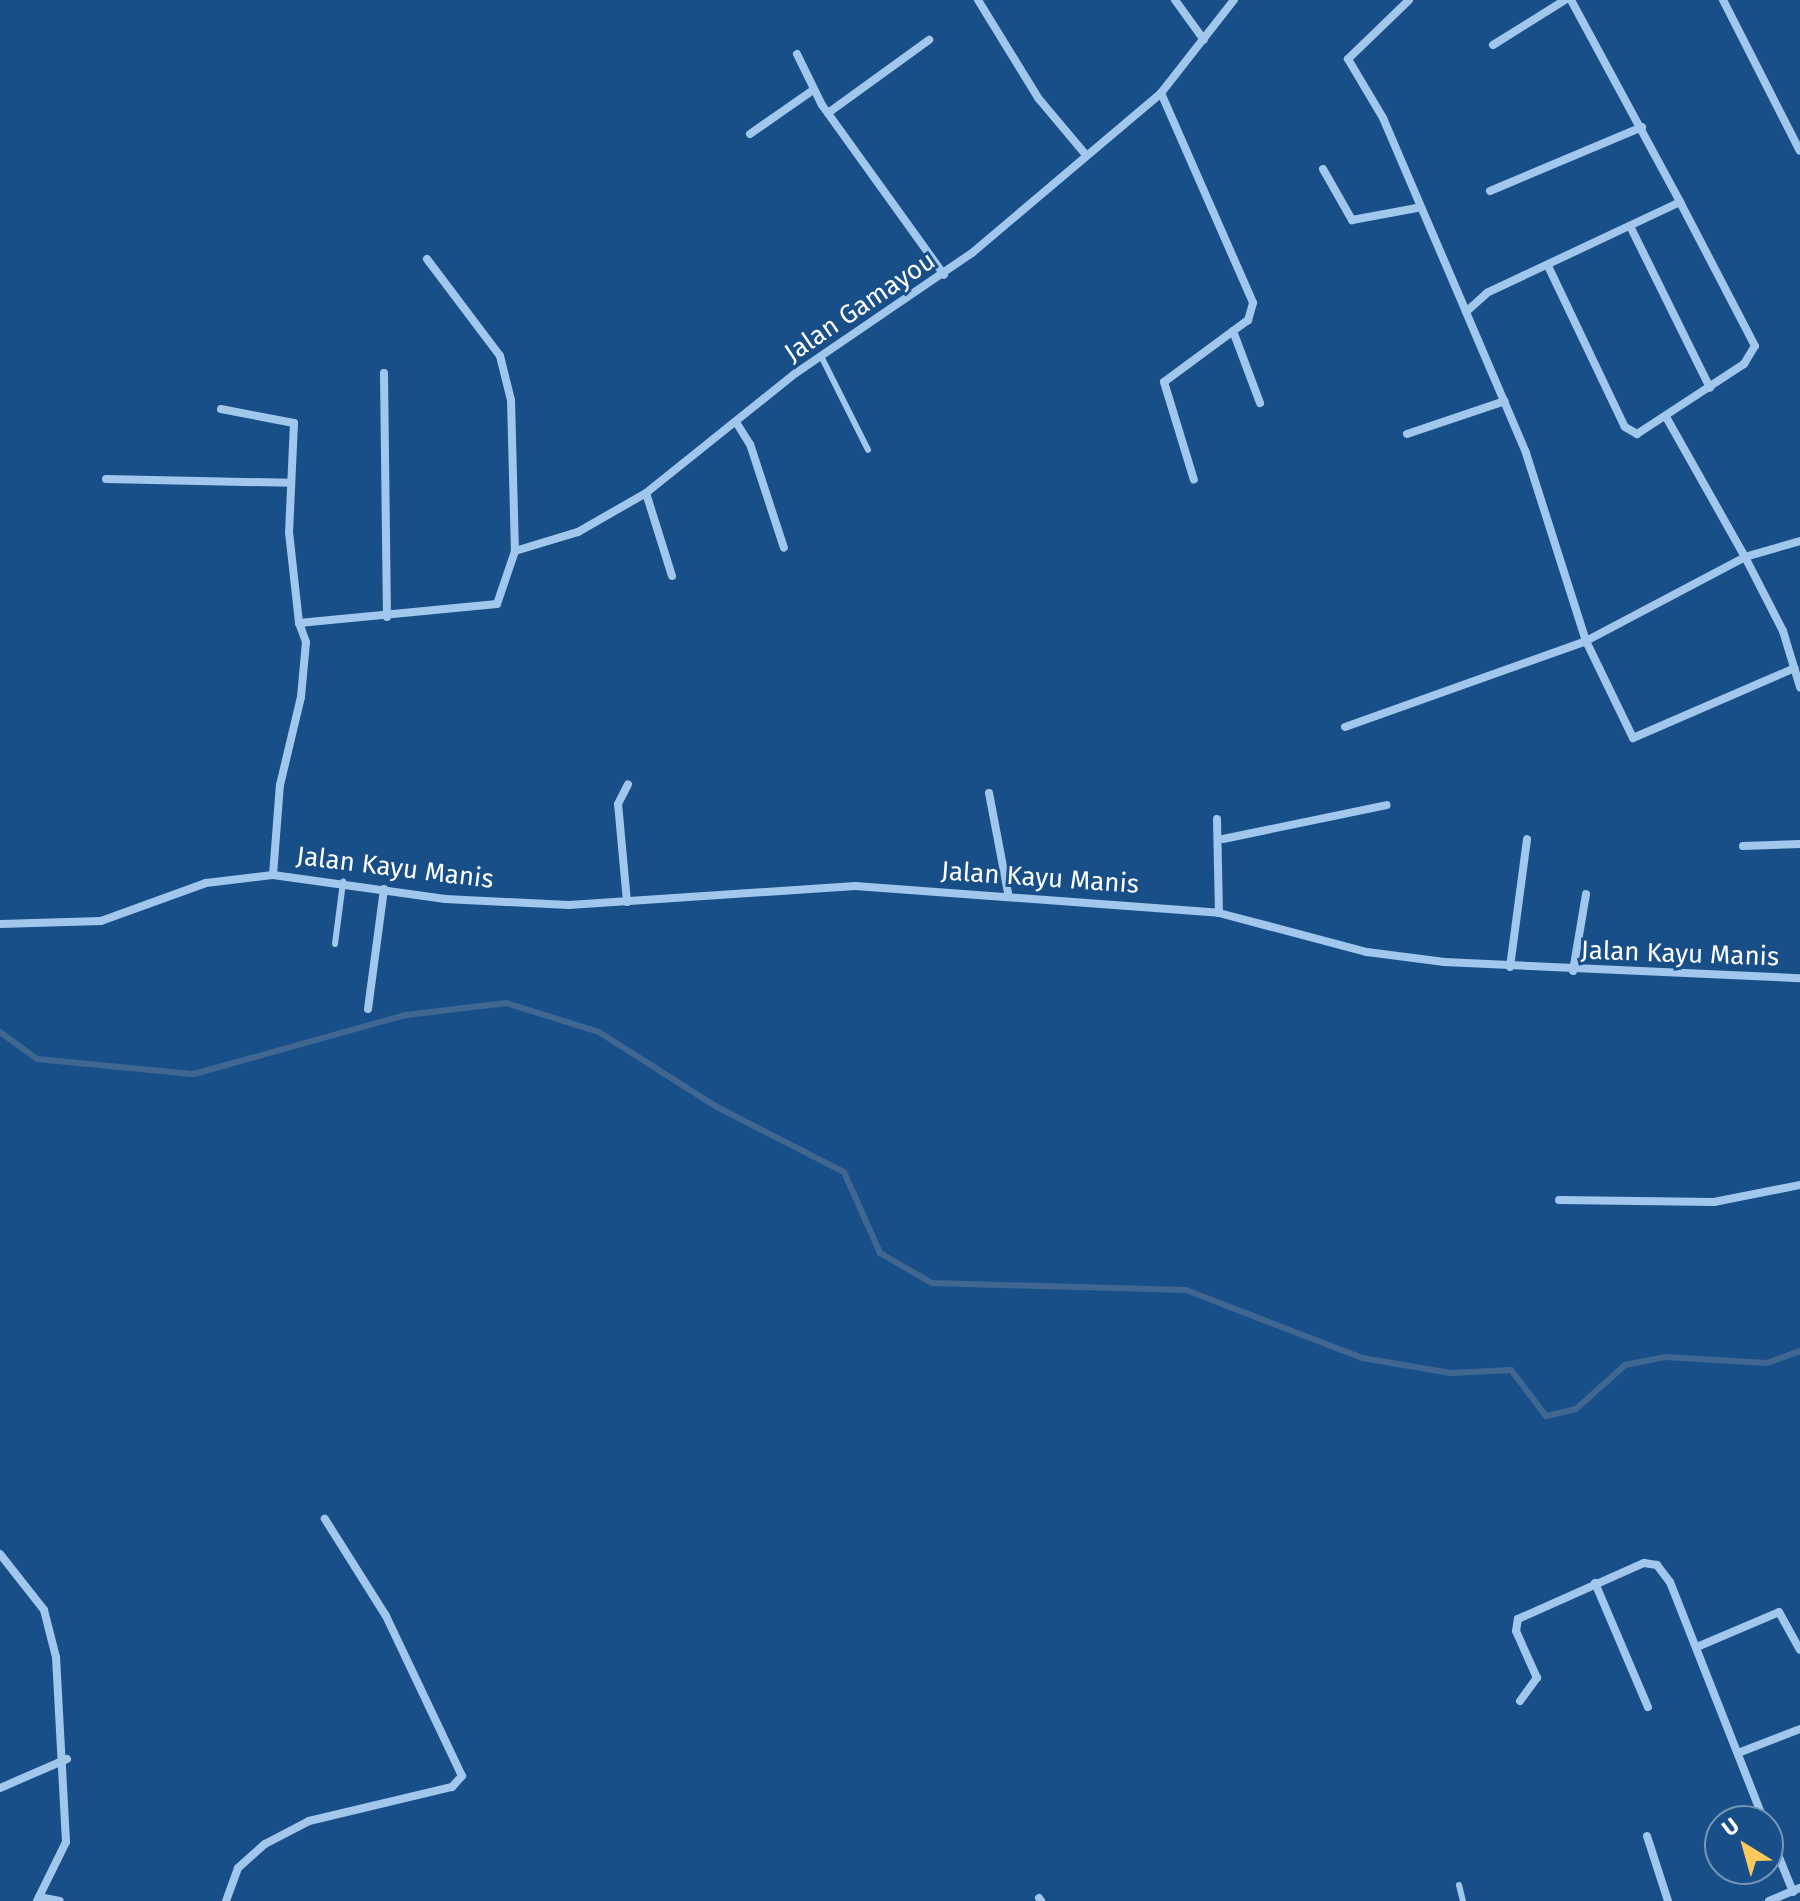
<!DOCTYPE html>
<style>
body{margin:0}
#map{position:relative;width:1800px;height:1901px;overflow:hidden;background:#194f88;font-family:"Fira Sans",sans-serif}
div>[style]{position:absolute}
.stream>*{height:6px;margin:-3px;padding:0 3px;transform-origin:3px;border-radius:3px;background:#406791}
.lane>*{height:6px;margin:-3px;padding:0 3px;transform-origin:3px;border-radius:3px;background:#a1c7ed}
.street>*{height:8px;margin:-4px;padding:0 4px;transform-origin:4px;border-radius:4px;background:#a1c7ed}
span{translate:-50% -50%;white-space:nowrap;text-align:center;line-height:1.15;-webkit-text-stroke:6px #194f88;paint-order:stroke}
.street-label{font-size:26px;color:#fff}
.north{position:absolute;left:1704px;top:1805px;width:80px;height:80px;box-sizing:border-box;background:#194f88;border:2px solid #7595b8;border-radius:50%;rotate:323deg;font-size:22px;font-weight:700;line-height:32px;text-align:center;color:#fff}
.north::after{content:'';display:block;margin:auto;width:28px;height:36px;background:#ffc85d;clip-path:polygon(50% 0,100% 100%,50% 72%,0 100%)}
</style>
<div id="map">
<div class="stream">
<div style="left:0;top:1032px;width:46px;rotate:36.1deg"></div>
<div style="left:37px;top:1059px;width:158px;rotate:5.5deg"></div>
<div style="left:194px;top:1074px;width:220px;rotate:-15.6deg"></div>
<div style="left:406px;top:1015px;width:101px;rotate:-6.8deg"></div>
<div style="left:506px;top:1003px;width:97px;rotate:17.3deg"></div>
<div style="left:599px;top:1032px;width:138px;rotate:32.5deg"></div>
<div style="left:715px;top:1106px;width:145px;rotate:27.1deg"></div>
<div style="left:844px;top:1172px;width:89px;rotate:66deg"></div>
<div style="left:880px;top:1253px;width:60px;rotate:30deg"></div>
<div style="left:932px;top:1283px;width:254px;rotate:1.6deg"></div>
<div style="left:1186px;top:1290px;width:189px;rotate:21.1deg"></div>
<div style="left:1362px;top:1358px;width:90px;rotate:9.6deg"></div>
<div style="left:1451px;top:1373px;width:60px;rotate:-2.9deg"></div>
<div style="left:1511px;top:1370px;width:58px;rotate:52.7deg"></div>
<div style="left:1546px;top:1416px;width:31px;rotate:-13deg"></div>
<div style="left:1576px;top:1409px;width:66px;rotate:-41.9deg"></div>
<div style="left:1625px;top:1365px;width:41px;rotate:-11.3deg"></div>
<div style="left:1665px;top:1357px;width:102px;rotate:3.4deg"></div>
<div style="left:1767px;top:1363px;width:35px;rotate:-20deg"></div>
</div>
<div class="lane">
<div style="left:821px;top:356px;width:105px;rotate:63.4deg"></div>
<div style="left:335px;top:944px;width:63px;rotate:-82.6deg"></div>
<div style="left:1459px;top:1885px;width:16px;rotate:76deg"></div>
</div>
<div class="street">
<div style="left:978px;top:0;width:116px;rotate:58.4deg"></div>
<div style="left:1039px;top:99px;width:73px;rotate:50deg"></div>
<div style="left:1175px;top:0;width:49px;rotate:54.1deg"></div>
<div style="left:1409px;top:0;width:85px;rotate:136deg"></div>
<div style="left:1348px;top:59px;width:69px;rotate:59.3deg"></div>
<div style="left:1383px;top:118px;width:211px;rotate:66.8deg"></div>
<div style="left:1571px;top:0;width:230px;rotate:61.6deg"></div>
<div style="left:1680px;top:202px;width:213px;rotate:154.8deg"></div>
<div style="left:1487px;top:293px;width:28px;rotate:138deg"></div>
<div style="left:1466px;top:312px;width:153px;rotate:66.9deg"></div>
<div style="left:1526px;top:453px;width:197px;rotate:72.3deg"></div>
<div style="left:1586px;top:641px;width:180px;rotate:-27.8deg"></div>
<div style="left:1745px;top:557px;width:161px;rotate:-119.4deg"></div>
<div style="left:1723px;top:0;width:169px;rotate:63deg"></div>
<div style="left:1493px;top:45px;width:85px;rotate:-32deg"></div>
<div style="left:797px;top:54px;width:57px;rotate:63.9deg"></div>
<div style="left:822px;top:105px;width:209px;rotate:54.3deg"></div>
<div style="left:1161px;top:93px;width:229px;rotate:66.3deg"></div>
<div style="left:1253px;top:303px;width:18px;rotate:106deg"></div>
<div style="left:1248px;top:320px;width:104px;rotate:143.6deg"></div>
<div style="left:1164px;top:382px;width:102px;rotate:73deg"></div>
<div style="left:828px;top:113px;width:125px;rotate:-35.9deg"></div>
<div style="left:750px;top:134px;width:77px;rotate:-34.9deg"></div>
<div style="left:1323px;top:169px;width:59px;rotate:60.4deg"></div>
<div style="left:1352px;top:220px;width:66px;rotate:-10.5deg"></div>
<div style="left:1490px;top:191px;width:165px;rotate:-22.8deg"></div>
<div style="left:1632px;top:230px;width:176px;rotate:63.7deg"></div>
<div style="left:427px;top:259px;width:121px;rotate:53deg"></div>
<div style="left:500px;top:356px;width:45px;rotate:76deg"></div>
<div style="left:511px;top:400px;width:151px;rotate:88.5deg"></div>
<div style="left:1549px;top:268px;width:176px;rotate:64.5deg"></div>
<div style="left:1625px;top:427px;width:14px;rotate:30deg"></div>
<div style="left:1637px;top:434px;width:128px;rotate:-33.2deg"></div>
<div style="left:1744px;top:364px;width:21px;rotate:-59deg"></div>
<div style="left:1755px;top:346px;width:162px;rotate:-117.5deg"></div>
<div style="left:1233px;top:331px;width:77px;rotate:69.4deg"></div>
<div style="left:384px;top:373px;width:244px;rotate:89.3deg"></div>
<div style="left:221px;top:409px;width:74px;rotate:10.9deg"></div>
<div style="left:294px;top:423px;width:109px;rotate:92.6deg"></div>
<div style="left:289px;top:532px;width:92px;rotate:83.7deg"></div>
<div style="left:736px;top:422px;width:26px;rotate:58deg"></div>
<div style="left:750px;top:444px;width:109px;rotate:71.9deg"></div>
<div style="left:1407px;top:434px;width:103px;rotate:-18.6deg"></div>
<div style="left:106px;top:479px;width:184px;rotate:1.2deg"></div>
<div style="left:646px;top:493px;width:87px;rotate:72.6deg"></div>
<div style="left:1800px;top:541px;width:57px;rotate:163.8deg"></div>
<div style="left:1745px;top:557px;width:83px;rotate:62.8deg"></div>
<div style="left:1783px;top:631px;width:59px;rotate:73.1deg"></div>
<div style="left:1345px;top:727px;width:256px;rotate:-19.6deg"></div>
<div style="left:1586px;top:641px;width:108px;rotate:64.1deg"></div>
<div style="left:1633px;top:738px;width:176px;rotate:-23.4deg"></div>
<div style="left:989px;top:793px;width:102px;rotate:79.2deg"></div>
<div style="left:1217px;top:819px;width:94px;rotate:88.8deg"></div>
<div style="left:1223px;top:839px;width:167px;rotate:-11.7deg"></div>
<div style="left:1743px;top:846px;width:57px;rotate:-2deg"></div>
<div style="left:273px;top:875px;width:90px;rotate:-85.6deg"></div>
<div style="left:280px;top:785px;width:90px;rotate:-76.6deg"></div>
<div style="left:301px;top:697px;width:55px;rotate:-84.8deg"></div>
<div style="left:306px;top:642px;width:20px;rotate:-110deg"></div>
<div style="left:299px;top:623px;width:199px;rotate:-5.5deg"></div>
<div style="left:497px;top:604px;width:56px;rotate:-71.2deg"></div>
<div style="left:515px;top:551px;width:66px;rotate:-16.8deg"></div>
<div style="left:578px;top:532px;width:78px;rotate:-29.8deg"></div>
<div style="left:646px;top:493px;width:192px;rotate:-38.7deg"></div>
<div style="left:796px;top:373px;width:213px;rotate:-34.3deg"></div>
<div style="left:972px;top:253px;width:248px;rotate:-40.2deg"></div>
<div style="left:1161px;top:93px;width:118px;rotate:-51.9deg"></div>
<div style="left:627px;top:902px;width:98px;rotate:-95.2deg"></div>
<div style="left:618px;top:804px;width:22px;rotate:-63deg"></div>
<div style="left:0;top:924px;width:101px;rotate:-1.7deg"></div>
<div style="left:101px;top:921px;width:112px;rotate:-19.9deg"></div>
<div style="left:206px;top:883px;width:67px;rotate:-6.8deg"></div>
<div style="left:273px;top:875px;width:174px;rotate:7.9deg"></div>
<div style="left:445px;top:899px;width:124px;rotate:2.8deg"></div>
<div style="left:569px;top:905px;width:287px;rotate:-3.8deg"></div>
<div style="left:855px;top:886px;width:365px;rotate:4.2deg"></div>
<div style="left:1219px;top:913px;width:153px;rotate:14.8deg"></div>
<div style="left:1367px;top:952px;width:78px;rotate:7.4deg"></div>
<div style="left:1444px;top:962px;width:356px;rotate:2.6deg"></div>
<div style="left:1510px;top:967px;width:129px;rotate:-82.4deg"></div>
<div style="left:1573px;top:971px;width:78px;rotate:-80.4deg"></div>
<div style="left:368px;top:1009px;width:121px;rotate:-82.4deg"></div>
<div style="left:1559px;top:1200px;width:155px;rotate:0.7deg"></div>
<div style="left:1714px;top:1202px;width:88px;rotate:-11.2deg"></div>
<div style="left:0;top:1554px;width:71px;rotate:51.8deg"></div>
<div style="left:44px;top:1610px;width:49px;rotate:75.7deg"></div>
<div style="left:56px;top:1657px;width:185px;rotate:86.9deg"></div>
<div style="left:66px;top:1842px;width:66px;rotate:116.2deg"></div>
<div style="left:1595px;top:1583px;width:135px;rotate:66.9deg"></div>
<div style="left:1697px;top:1647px;width:89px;rotate:-23.1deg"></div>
<div style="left:1779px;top:1612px;width:43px;rotate:61.1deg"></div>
<div style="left:1520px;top:1701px;width:29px;rotate:-54deg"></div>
<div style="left:1537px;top:1678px;width:51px;rotate:-114.1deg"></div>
<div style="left:1516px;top:1631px;width:12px;rotate:-81deg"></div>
<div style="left:1518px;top:1619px;width:138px;rotate:-24deg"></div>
<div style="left:1644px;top:1563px;width:13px;rotate:9deg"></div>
<div style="left:1657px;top:1565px;width:21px;rotate:53deg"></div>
<div style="left:1670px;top:1582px;width:257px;rotate:68.5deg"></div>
<div style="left:1738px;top:1753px;width:66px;rotate:-21.2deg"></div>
<div style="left:0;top:1788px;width:73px;rotate:-23.4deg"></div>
<div style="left:1768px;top:1830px;width:67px;rotate:68deg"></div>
<div style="left:1647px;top:1836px;width:68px;rotate:72.1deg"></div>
<div style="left:39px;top:1897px;width:21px;rotate:11deg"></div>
<div style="left:1039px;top:1898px;width:4px;rotate:56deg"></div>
<div style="left:226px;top:1901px;width:35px;rotate:-70deg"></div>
<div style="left:238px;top:1868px;width:36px;rotate:-42deg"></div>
<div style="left:265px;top:1844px;width:50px;rotate:-27.6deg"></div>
<div style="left:309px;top:1821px;width:147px;rotate:-13.4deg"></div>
<div style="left:452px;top:1787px;width:15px;rotate:-48deg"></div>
<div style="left:462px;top:1776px;width:177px;rotate:-115.4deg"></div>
<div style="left:386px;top:1616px;width:115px;rotate:-122.2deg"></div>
<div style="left:1769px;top:1901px;width:34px;rotate:-23deg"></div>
</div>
<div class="street-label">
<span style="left:860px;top:307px;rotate:-34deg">Jalan Gamayou</span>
<span style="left:395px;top:868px;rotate:7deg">Jalan Kayu Manis</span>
<span style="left:1040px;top:878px;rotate:4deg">Jalan Kayu Manis</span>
<span style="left:1680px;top:954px;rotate:2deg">Jalan Kayu Manis</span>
</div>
<div class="north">U</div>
</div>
